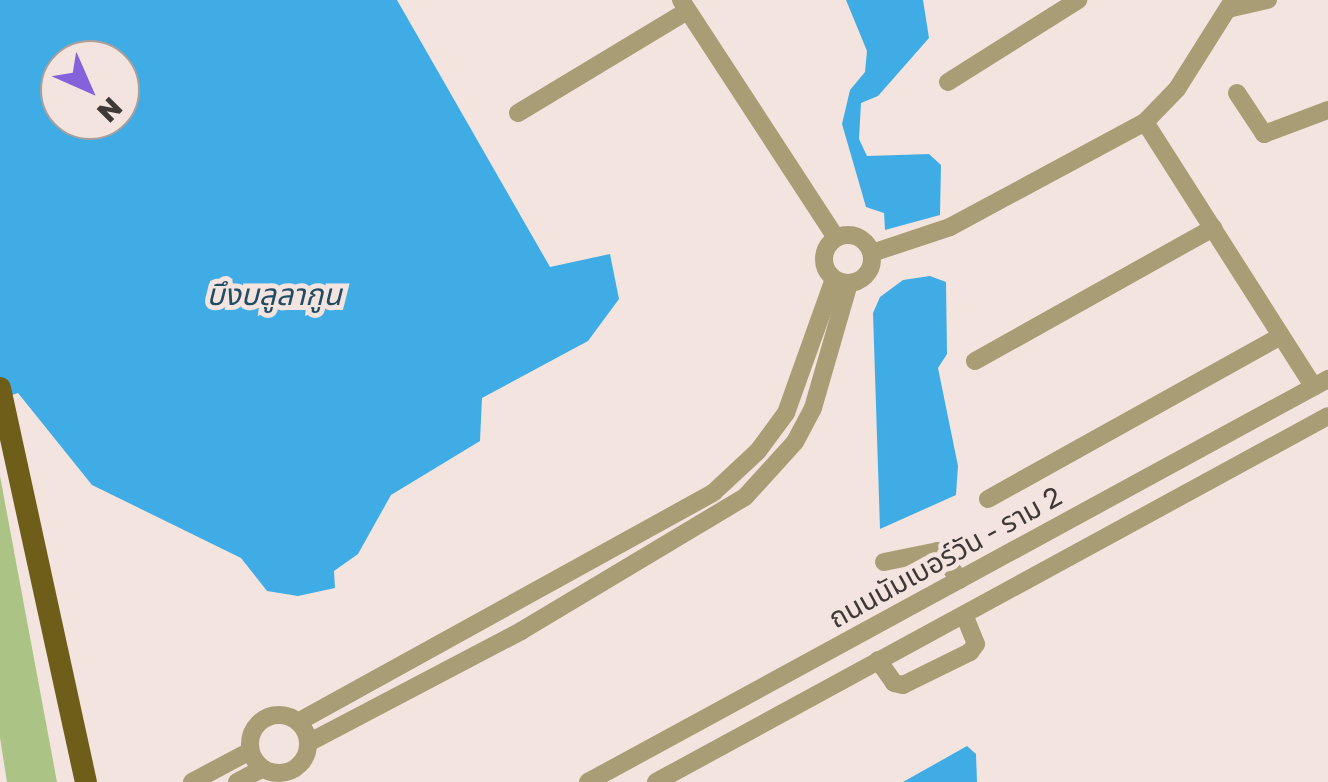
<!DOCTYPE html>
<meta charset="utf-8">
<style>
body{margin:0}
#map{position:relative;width:1328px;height:782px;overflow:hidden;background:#f3e4df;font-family:"Golos Text","Noto Sans Thai",sans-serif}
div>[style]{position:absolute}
.green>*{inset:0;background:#abc485}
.water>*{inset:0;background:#40ace5}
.minor>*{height:18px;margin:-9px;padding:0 9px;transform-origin:9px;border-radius:9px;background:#a89d74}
.minor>.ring{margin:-9px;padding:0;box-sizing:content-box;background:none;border:18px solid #a89d74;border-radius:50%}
.major>*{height:22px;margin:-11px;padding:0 11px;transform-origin:11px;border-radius:11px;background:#6f5e1a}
span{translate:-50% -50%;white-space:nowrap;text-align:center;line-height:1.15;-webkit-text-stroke:10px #f3e4df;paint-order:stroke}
.street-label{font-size:28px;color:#3e3836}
.water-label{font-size:30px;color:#214c65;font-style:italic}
.north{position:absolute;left:40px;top:40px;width:100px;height:100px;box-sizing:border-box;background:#f3e4df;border:2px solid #ab9f9b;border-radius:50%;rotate:135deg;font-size:28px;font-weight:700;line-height:40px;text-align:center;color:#3e3836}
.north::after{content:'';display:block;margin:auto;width:35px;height:45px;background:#8462dc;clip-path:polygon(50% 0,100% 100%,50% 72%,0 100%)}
</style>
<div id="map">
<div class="green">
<div style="clip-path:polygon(0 476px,57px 782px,7px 782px,0 738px)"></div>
</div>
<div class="water">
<div style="clip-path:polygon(evenodd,0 0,397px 0,550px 267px,610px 254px,619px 299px,588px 341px,482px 398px,480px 441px,391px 495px,358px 554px,334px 571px,335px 588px,298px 596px,267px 591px,241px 558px,92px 485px,18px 393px,0 399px,0 0,60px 60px,120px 60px,120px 120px,60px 120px,60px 60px)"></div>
<div style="clip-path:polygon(846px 0,923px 0,929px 38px,878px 96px,861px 103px,859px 139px,867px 156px,929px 154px,941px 165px,940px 215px,885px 230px,884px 213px,866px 207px,842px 124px,850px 90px,865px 72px,867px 51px)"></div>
<div style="clip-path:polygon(930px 276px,946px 282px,947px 354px,938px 368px,958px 466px,956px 495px,880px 529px,873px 313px,880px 297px,903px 280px)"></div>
<div style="clip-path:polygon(967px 746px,976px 754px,977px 782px,903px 782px)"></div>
</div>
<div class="minor">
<div style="left:681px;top:0;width:284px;rotate:56.9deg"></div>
<div style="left:1232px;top:8px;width:37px;rotate:-13deg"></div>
<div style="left:948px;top:82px;width:154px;rotate:-32.2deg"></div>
<div style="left:1237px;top:93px;width:49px;rotate:56.6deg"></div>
<div style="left:1264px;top:134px;width:68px;rotate:-20.6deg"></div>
<div style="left:518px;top:113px;width:197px;rotate:-31.1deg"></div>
<div style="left:1145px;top:122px;width:314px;rotate:57.5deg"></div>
<div class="ring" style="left:824px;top:235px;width:30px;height:30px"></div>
<div style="left:872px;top:253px;width:82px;rotate:-18.4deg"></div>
<div style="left:950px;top:227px;width:221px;rotate:-28.3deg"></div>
<div style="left:1145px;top:122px;width:46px;rotate:-45.9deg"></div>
<div style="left:1177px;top:89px;width:105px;rotate:-57.8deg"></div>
<div style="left:975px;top:361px;width:273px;rotate:-29.2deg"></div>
<div style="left:988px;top:499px;width:335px;rotate:-29.1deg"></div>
<div style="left:884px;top:562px;width:55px;rotate:-11.5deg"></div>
<div style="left:938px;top:551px;width:36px;rotate:53deg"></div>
<div style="left:878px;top:660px;width:28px;rotate:55deg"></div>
<div style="left:894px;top:683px;width:9px;rotate:13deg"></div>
<div style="left:903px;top:685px;width:75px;rotate:-26.2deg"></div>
<div style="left:970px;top:652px;width:10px;rotate:-53deg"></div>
<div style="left:976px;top:644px;width:31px;rotate:-112deg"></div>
<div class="ring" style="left:250px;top:715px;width:40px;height:40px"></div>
<div style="left:298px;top:722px;width:475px;rotate:-28.9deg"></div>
<div style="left:714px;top:492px;width:60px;rotate:-43deg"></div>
<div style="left:758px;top:451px;width:47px;rotate:-53.6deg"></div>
<div style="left:786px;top:413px;width:142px;rotate:-70.3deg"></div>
<div style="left:308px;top:743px;width:241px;rotate:-27.7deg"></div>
<div style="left:521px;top:631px;width:261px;rotate:-30.9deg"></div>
<div style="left:745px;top:497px;width:74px;rotate:-47.7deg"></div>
<div style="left:795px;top:442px;width:38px;rotate:-62deg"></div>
<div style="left:813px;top:408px;width:130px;rotate:-73.9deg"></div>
<div style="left:192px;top:782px;width:66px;rotate:-28.1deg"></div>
<div style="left:237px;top:782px;width:27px;rotate:-28deg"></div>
<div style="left:588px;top:782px;width:843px;rotate:-28.57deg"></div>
<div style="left:656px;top:782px;width:765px;rotate:-28.57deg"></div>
</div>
<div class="major">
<div style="left:0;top:388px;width:403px;rotate:77.7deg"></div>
</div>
<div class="street-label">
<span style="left:945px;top:557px;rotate:-29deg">ถนนนัมเบอร์วัน - ราม 2</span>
</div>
<div class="water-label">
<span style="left:274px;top:294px">บึงบลูลากูน</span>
</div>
<div class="north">N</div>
</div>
